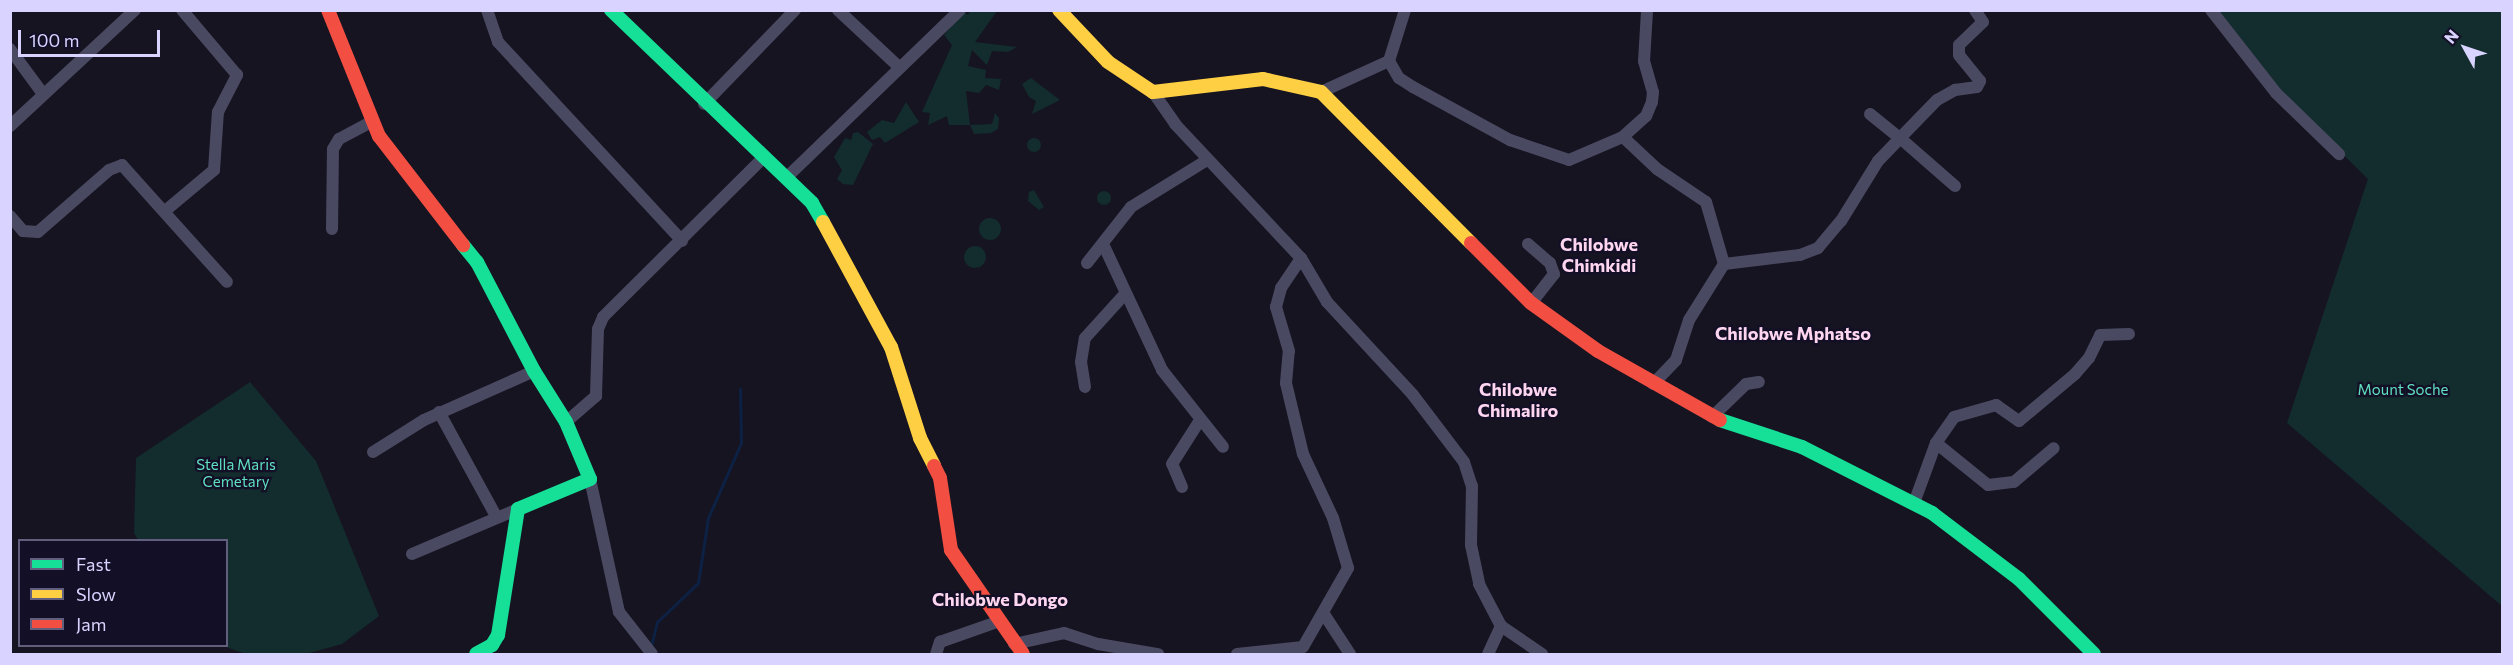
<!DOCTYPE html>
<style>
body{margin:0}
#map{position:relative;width:2513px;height:665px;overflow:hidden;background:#161421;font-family:Commissioner,sans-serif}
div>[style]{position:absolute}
.green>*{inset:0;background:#132c2d}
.round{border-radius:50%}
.stream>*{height:3px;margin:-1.5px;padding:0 1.5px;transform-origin:1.5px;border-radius:1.5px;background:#0d2144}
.street>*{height:12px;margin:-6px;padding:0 6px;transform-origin:6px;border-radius:6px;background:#4a4962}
.fast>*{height:14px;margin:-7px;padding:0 7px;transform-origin:7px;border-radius:7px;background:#16e098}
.slow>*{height:14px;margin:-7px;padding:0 7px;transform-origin:7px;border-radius:7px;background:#ffcf43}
.jam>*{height:14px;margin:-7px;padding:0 7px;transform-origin:7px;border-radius:7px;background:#f24e42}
span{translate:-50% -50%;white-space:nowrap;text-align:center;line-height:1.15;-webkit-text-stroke:4.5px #130f26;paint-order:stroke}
.park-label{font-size:15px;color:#5fe0c0}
.quarter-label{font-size:18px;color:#ffd6f0;font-weight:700}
.frame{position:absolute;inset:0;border:12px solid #d9d4ff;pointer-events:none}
.legend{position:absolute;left:18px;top:539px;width:210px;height:108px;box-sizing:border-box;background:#130f26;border:2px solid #625e7d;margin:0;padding:8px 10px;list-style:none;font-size:18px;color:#d9d4ff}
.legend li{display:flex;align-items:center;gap:12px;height:30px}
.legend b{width:30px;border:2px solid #625e7d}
.north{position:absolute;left:2435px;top:18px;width:60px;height:60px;-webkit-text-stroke:4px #130f26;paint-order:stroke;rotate:310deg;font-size:16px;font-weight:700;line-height:24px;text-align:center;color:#d9d4ff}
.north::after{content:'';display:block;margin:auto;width:21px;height:27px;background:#d9d4ff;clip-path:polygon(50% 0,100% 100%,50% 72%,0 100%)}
.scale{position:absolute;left:18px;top:30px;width:142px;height:27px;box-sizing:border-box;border:3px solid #d9d4ff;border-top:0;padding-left:8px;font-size:18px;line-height:21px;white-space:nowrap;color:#d9d4ff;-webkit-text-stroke:4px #130f26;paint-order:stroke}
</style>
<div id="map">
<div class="green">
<div style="clip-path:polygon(963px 11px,968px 15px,970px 11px,997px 11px,975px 42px,1017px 47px,1008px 52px,992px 51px,987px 65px,972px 50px,968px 66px,986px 70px,985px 78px,1001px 79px,999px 90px,986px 85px,979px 93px,966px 91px,970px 125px,992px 124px,995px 113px,999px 118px,998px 129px,991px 133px,974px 134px,970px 125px,949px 125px,947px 116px,928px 125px,930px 113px,922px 112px,952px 45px,944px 35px)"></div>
<div style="clip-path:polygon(2218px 11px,2502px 11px,2502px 606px,2287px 423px,2368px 179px,2275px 88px)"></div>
<div style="clip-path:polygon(1031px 78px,1060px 100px,1032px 114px,1036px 101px,1029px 97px,1022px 84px)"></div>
<div style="clip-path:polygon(906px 102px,919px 122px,885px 143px,880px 137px,872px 140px,867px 132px,882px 120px,894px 123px)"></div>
<div style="clip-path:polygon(858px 132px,873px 144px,853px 185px,843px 184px,837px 179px,842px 170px,834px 157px,845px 138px,851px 140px,853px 133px)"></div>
<div class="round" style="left:1027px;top:138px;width:14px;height:14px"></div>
<div style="clip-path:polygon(1034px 190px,1044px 207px,1039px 210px,1028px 201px,1029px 192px)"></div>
<div class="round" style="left:1097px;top:191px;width:14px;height:14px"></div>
<div class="round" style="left:979px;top:218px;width:22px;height:22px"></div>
<div class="round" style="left:964px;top:246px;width:22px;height:22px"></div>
<div style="clip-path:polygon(250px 382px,316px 461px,379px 616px,342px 644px,306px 654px,246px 654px,223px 646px,226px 646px,226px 540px,138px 540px,134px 533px,136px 458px)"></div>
</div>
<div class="stream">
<div style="left:651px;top:646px;width:25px;rotate:-76deg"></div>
<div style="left:657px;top:622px;width:57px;rotate:-43.6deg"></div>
<div style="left:698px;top:583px;width:66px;rotate:-81.3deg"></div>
<div style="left:708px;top:518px;width:82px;rotate:-66.3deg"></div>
<div style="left:741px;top:443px;width:54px;rotate:-91.1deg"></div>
</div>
<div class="street">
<div style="left:487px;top:10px;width:34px;rotate:71deg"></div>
<div style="left:498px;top:42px;width:271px;rotate:47.2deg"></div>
<div style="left:838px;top:10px;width:83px;rotate:43.1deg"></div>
<div style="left:1405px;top:10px;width:53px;rotate:107.4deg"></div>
<div style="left:1389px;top:61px;width:20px;rotate:60deg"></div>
<div style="left:1399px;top:78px;width:17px;rotate:33deg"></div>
<div style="left:1413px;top:87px;width:111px;rotate:28.7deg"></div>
<div style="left:1510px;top:140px;width:62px;rotate:18.7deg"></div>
<div style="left:1569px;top:160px;width:59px;rotate:-23.1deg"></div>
<div style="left:2211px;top:10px;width:105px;rotate:51.9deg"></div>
<div style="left:2276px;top:93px;width:88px;rotate:44.1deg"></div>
<div style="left:1647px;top:11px;width:50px;rotate:93.4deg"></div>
<div style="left:1644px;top:61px;width:32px;rotate:74deg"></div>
<div style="left:1653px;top:92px;width:10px;rotate:96deg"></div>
<div style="left:1652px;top:102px;width:15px;rotate:113deg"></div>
<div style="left:1646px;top:116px;width:31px;rotate:138deg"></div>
<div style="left:1623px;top:137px;width:47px;rotate:43.3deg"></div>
<div style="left:1657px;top:169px;width:59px;rotate:34deg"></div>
<div style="left:1706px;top:202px;width:65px;rotate:73.8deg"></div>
<div style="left:10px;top:49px;width:56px;rotate:53.7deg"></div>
<div style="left:1153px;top:92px;width:39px;rotate:55deg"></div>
<div style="left:1175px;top:124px;width:184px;rotate:46.8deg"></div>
<div style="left:1301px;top:258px;width:51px;rotate:59.4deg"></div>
<div style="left:1327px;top:302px;width:127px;rotate:47.2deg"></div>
<div style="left:1413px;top:395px;width:84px;rotate:52.7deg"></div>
<div style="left:1464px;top:462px;width:25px;rotate:72deg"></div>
<div style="left:1472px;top:486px;width:59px;rotate:91deg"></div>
<div style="left:1471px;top:545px;width:40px;rotate:78deg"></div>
<div style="left:1479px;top:584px;width:47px;rotate:62.4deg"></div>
<div style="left:1501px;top:626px;width:50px;rotate:34.3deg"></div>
<div style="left:1321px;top:92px;width:75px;rotate:-24.5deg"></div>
<div style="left:704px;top:104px;width:131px;rotate:-45.9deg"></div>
<div style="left:1870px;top:114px;width:38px;rotate:39deg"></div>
<div style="left:1900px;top:138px;width:53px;rotate:-45.8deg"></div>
<div style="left:1937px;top:100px;width:21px;rotate:-29deg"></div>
<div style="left:1955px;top:90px;width:22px;rotate:-8deg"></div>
<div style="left:1977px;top:87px;width:7px;rotate:-63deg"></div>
<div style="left:1980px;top:81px;width:33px;rotate:-129deg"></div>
<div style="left:1959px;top:55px;width:10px;rotate:-90deg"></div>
<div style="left:1959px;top:45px;width:33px;rotate:-44deg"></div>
<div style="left:1983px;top:22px;width:14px;rotate:-124deg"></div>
<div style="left:10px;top:126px;width:171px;rotate:-42.9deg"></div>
<div style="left:786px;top:178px;width:242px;rotate:-44deg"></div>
<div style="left:165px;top:211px;width:64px;rotate:-39.9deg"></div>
<div style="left:214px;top:170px;width:58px;rotate:-86.1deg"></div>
<div style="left:218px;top:112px;width:42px;rotate:-62.8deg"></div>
<div style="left:237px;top:75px;width:85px;rotate:-130.2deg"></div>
<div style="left:10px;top:216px;width:20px;rotate:49deg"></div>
<div style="left:23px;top:231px;width:15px;rotate:4deg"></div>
<div style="left:38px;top:232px;width:94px;rotate:-41.1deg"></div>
<div style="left:109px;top:170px;width:14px;rotate:-21deg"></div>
<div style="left:122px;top:165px;width:157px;rotate:48.1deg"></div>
<div style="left:332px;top:229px;width:80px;rotate:-89.3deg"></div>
<div style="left:333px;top:149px;width:12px;rotate:-59deg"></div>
<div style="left:339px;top:139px;width:36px;rotate:-28deg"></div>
<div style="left:1528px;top:244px;width:29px;rotate:41deg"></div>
<div style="left:1550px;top:263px;width:12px;rotate:70deg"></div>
<div style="left:1554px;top:274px;width:37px;rotate:128deg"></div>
<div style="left:1104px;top:246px;width:137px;rotate:64.9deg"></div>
<div style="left:1162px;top:370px;width:98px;rotate:51.6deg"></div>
<div style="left:1087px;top:263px;width:71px;rotate:-51.8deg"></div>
<div style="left:1131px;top:207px;width:89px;rotate:-31.7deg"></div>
<div style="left:1724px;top:264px;width:77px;rotate:-6.8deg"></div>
<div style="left:1800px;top:255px;width:19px;rotate:-21deg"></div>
<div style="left:1818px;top:248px;width:35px;rotate:-50deg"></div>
<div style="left:1841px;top:221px;width:70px;rotate:-58.3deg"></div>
<div style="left:1878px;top:161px;width:32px;rotate:-46deg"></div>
<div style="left:1900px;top:138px;width:73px;rotate:41.1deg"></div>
<div style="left:1653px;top:384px;width:33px;rotate:-46deg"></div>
<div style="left:1676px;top:360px;width:42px;rotate:-72deg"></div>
<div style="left:1689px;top:320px;width:66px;rotate:-58deg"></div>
<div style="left:1085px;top:387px;width:25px;rotate:-99deg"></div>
<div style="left:1081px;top:362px;width:24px;rotate:-81deg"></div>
<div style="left:1085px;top:338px;width:58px;rotate:-47.8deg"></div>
<div style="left:439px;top:412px;width:119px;rotate:61.3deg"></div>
<div style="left:1712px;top:417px;width:47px;rotate:-44.1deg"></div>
<div style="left:1746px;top:384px;width:13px;rotate:-9deg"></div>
<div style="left:566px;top:422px;width:40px;rotate:-41deg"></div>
<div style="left:596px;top:396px;width:67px;rotate:-88.3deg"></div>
<div style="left:598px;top:329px;width:13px;rotate:-67deg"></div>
<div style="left:603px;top:317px;width:226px;rotate:-44.8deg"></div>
<div style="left:1936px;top:443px;width:67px;rotate:38.9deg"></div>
<div style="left:1988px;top:485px;width:26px;rotate:-7deg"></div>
<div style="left:2014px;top:482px;width:52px;rotate:-40.4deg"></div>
<div style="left:373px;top:452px;width:60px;rotate:-32.1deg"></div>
<div style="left:424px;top:420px;width:120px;rotate:-24deg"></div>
<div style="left:590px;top:479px;width:136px;rotate:77.7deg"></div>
<div style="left:619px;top:612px;width:53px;rotate:51.8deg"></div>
<div style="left:1182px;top:487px;width:25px;rotate:-113deg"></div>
<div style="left:1172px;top:464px;width:52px;rotate:-57.5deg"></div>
<div style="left:1914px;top:503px;width:64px;rotate:-69.9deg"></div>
<div style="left:1936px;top:443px;width:32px;rotate:-55deg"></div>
<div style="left:1954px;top:417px;width:44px;rotate:-15.9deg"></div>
<div style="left:1996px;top:405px;width:28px;rotate:35deg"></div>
<div style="left:2019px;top:421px;width:73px;rotate:-40deg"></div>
<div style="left:2075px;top:374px;width:21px;rotate:-49deg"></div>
<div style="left:2089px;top:358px;width:25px;rotate:-64deg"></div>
<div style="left:2100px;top:335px;width:29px;rotate:-2deg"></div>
<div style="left:412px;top:554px;width:115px;rotate:-23deg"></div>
<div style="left:1324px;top:614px;width:48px;rotate:57deg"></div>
<div style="left:1014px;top:644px;width:51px;rotate:-12.4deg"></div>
<div style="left:1064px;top:633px;width:36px;rotate:18deg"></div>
<div style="left:1098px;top:644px;width:61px;rotate:9.5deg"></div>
<div style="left:936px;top:654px;width:13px;rotate:-72deg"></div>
<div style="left:940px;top:642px;width:60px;rotate:-19.3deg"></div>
<div style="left:1237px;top:654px;width:66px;rotate:-6.1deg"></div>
<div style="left:1303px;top:647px;width:91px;rotate:-60.3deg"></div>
<div style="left:1348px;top:568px;width:52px;rotate:-106.7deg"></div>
<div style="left:1333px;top:518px;width:71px;rotate:-115.1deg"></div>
<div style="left:1303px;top:454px;width:73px;rotate:-103.5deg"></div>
<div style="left:1286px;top:383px;width:32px;rotate:-85deg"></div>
<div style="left:1289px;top:351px;width:46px;rotate:-106.5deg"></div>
<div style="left:1276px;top:307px;width:20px;rotate:-75deg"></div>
<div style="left:1281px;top:288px;width:36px;rotate:-56deg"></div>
<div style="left:1488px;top:654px;width:31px;rotate:-65deg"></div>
</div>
<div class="fast">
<div style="left:611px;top:10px;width:279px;rotate:43.8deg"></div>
<div style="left:812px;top:203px;width:22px;rotate:60deg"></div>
<div style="left:463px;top:245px;width:22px;rotate:51deg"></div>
<div style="left:477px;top:262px;width:123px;rotate:62.4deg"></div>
<div style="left:534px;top:371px;width:60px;rotate:57.9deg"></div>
<div style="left:566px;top:422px;width:62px;rotate:67.2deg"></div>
<div style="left:590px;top:479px;width:78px;rotate:157.4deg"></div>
<div style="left:518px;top:509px;width:128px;rotate:99deg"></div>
<div style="left:498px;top:635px;width:12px;rotate:121deg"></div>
<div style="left:492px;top:645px;width:18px;rotate:151deg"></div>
<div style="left:1720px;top:420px;width:86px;rotate:18.2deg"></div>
<div style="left:1802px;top:447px;width:146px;rotate:26.9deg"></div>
<div style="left:1932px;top:513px;width:109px;rotate:37.2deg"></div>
<div style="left:2019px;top:579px;width:106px;rotate:45deg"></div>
</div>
<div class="slow">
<div style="left:1059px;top:10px;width:71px;rotate:46.7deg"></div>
<div style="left:1108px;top:62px;width:54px;rotate:33.7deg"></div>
<div style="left:1153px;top:92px;width:111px;rotate:-6.7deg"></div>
<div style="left:1263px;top:79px;width:59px;rotate:12.6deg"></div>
<div style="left:1321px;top:92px;width:213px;rotate:45.2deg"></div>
<div style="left:823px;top:222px;width:142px;rotate:61.5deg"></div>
<div style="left:891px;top:347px;width:96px;rotate:72.3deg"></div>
<div style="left:920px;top:438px;width:31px;rotate:63deg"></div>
</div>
<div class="jam">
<div style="left:328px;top:10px;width:136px;rotate:68deg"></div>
<div style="left:379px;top:136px;width:138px;rotate:52.4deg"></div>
<div style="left:1471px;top:243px;width:85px;rotate:45deg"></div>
<div style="left:1531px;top:303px;width:82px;rotate:35.6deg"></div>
<div style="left:1598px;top:351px;width:140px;rotate:29.5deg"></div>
<div style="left:934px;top:466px;width:13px;rotate:63deg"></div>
<div style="left:940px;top:478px;width:73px;rotate:81.3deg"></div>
<div style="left:951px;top:550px;width:126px;rotate:55.3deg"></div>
</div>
<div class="park-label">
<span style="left:2403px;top:390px">Mount Soche</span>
<span style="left:236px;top:473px">Stella Maris<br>Cemetary</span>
</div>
<div class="quarter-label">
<span style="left:1599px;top:255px">Chilobwe<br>Chimkidi</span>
<span style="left:1793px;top:333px">Chilobwe Mphatso</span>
<span style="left:1518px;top:400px">Chilobwe<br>Chimaliro</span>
<span style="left:1000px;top:599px">Chilobwe Dongo</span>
</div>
<div class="frame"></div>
<ul class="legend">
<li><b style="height:8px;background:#16e098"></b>Fast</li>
<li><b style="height:8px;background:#ffcf43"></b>Slow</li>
<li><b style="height:8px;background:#f24e42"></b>Jam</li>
</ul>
<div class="north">N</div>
<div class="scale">100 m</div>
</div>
